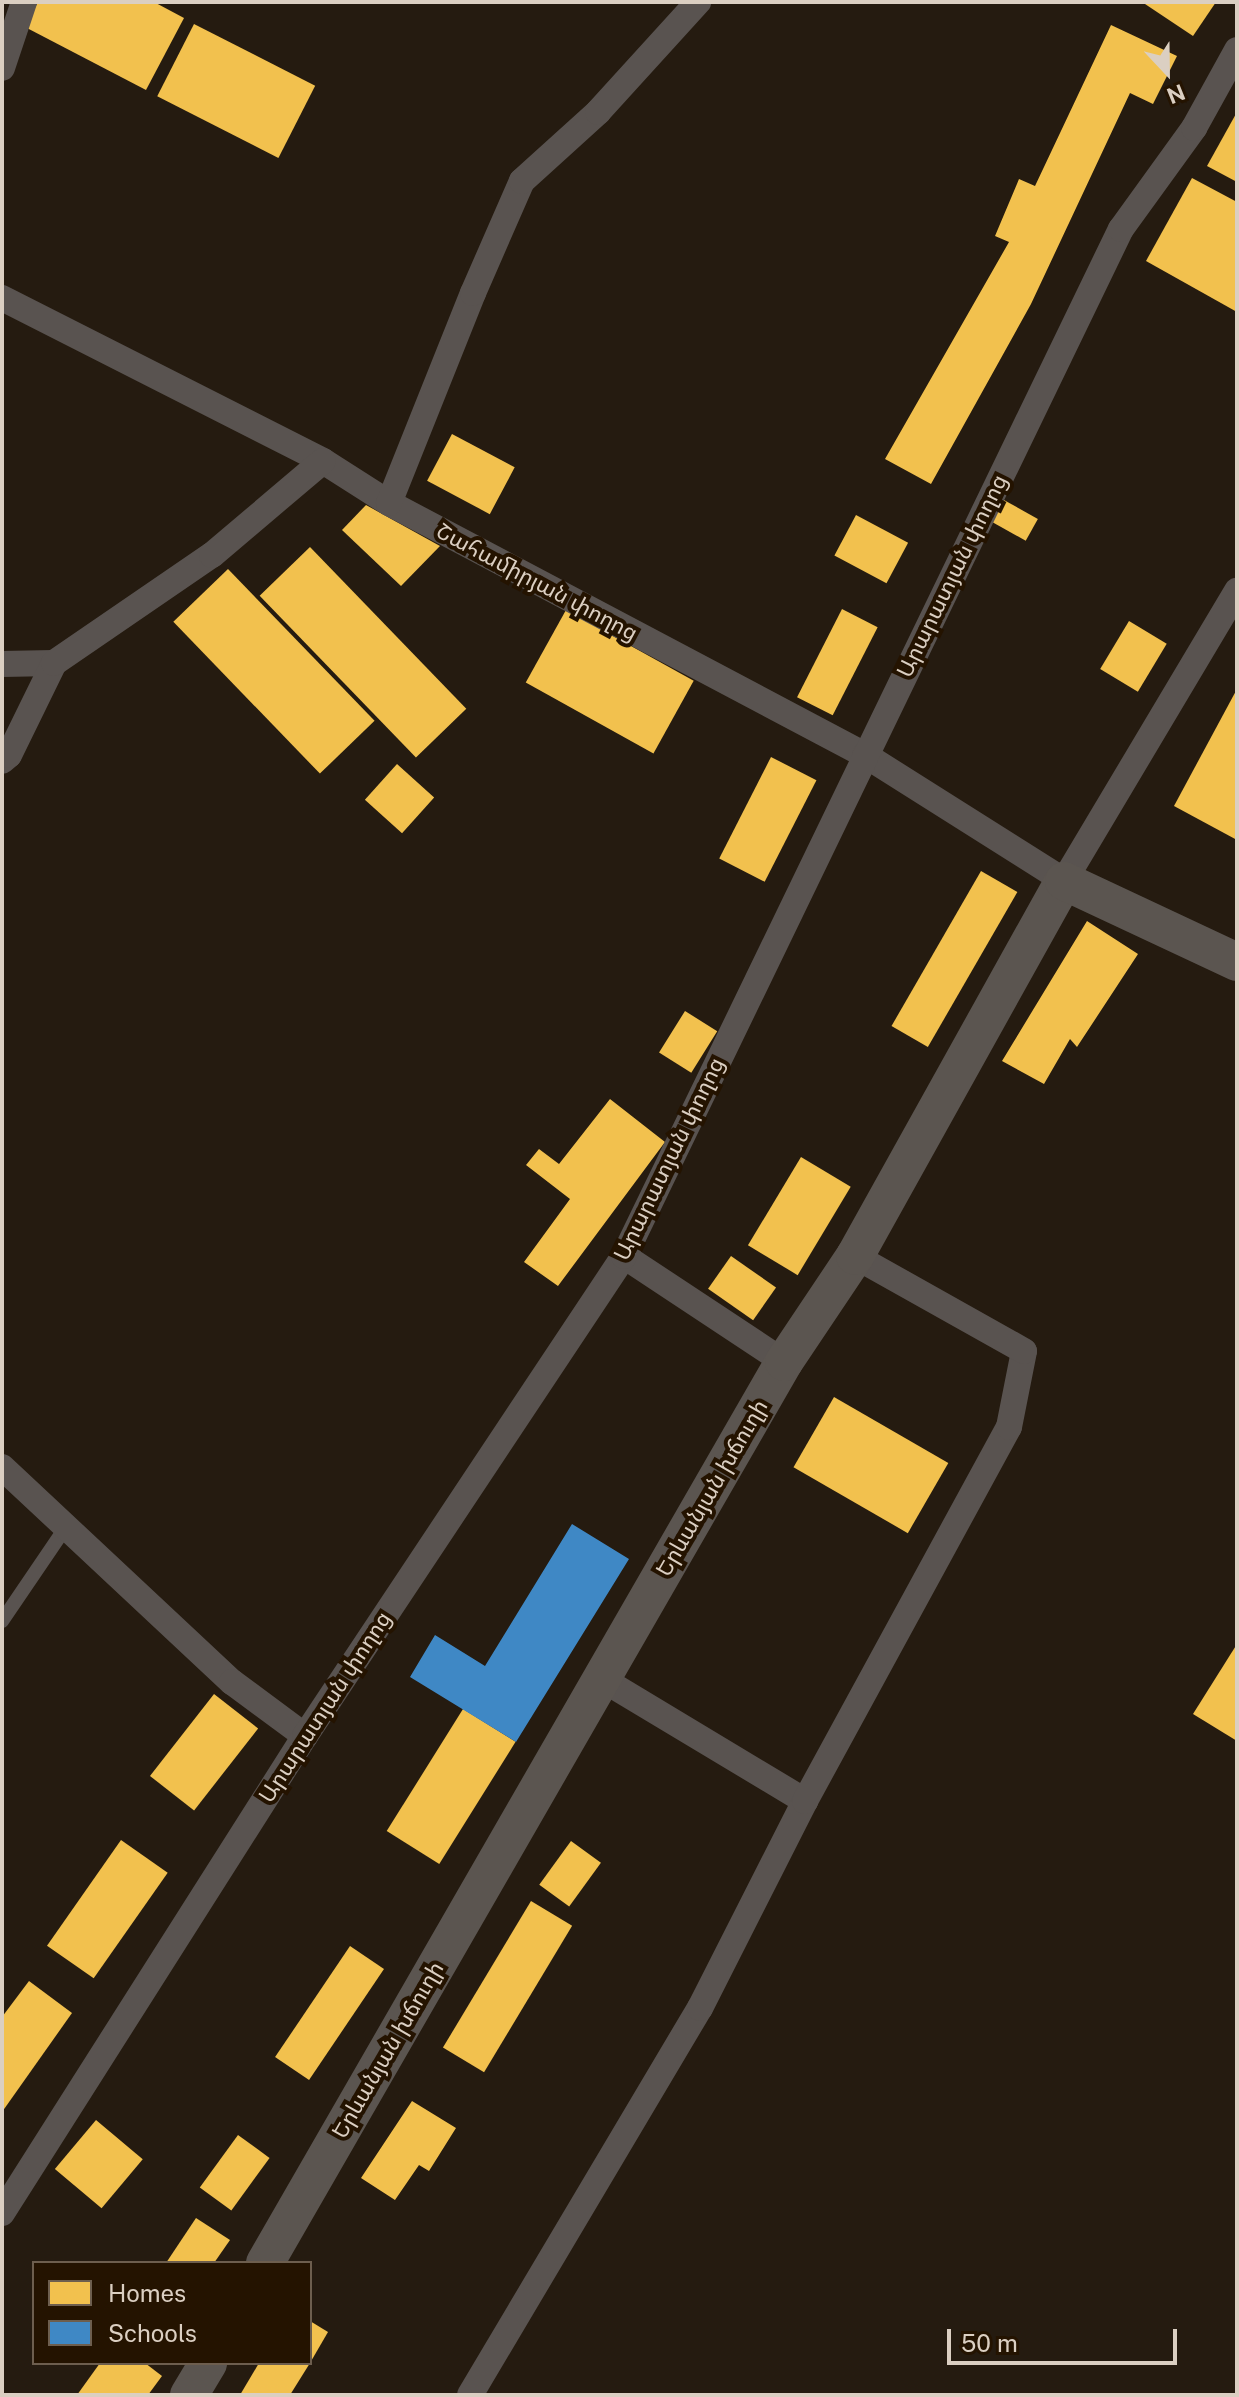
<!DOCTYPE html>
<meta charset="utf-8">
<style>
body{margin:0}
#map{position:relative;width:1239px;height:2397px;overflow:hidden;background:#251b10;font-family:"Public Sans","Noto Sans Armenian",sans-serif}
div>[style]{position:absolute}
.homes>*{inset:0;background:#f2c14e;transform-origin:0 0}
.schools>*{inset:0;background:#3f88c5}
.lane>*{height:14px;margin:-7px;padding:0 7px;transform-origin:7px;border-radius:7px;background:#595350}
.street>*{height:26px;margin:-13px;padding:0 13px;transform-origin:13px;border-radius:13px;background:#595350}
.secondary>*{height:38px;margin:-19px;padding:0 19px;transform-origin:19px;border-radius:19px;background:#5b5550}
span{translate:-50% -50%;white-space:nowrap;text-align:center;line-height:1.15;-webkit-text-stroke:8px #241300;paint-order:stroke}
.street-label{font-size:22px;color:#dbcfc2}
.frame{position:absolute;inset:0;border:4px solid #dbcfc2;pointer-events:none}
.legend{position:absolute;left:32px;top:2261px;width:280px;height:104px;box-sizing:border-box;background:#241300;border:2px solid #6d5e4e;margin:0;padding:10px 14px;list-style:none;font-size:24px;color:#dbcfc2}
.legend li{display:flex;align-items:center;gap:16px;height:40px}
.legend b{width:40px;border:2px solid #6d5e4e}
.north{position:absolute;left:1127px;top:32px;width:80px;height:80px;-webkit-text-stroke:6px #241300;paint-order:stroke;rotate:158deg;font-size:22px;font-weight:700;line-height:32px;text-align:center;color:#dbcfc2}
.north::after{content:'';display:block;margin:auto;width:28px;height:36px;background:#dbcfc2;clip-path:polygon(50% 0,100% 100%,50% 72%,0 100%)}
.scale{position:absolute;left:947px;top:2329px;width:230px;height:36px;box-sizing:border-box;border:4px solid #dbcfc2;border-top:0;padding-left:10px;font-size:24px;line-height:28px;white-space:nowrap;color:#dbcfc2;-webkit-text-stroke:6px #241300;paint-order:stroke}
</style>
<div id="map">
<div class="homes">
<div style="clip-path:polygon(38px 2px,154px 2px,184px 18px,146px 90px,25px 27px)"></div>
<div style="clip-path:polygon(1142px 2px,1216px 2px,1193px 36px)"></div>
<div style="left:194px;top:24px;width:136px;height:81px;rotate:27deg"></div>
<div style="clip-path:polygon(1111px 25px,1177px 56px,1153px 104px,1130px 93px,1031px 304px,931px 484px,885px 459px,1009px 242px,995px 236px,1019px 179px,1035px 186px)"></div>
<div style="clip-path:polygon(1237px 112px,1237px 182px,1207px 166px)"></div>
<div style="clip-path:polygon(1192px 178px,1237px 202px,1237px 312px,1146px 261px)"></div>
<div style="left:452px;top:434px;width:71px;height:53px;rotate:28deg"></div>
<div style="left:1002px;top:499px;width:41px;height:25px;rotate:29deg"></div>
<div style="clip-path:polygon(366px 505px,440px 546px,401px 586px,342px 530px)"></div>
<div style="left:856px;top:515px;width:59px;height:46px;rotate:28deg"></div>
<div style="left:310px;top:547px;width:225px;height:70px;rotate:46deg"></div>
<div style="left:228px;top:569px;width:211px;height:76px;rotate:46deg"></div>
<div style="left:842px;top:609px;width:40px;height:99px;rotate:27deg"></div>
<div style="left:566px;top:610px;width:146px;height:83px;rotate:29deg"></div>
<div style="left:1129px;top:621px;width:44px;height:56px;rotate:31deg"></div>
<div style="clip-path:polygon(1237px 689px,1237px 840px,1174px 806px)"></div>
<div style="left:771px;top:757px;width:51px;height:114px;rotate:27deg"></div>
<div style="left:397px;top:764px;width:50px;height:48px;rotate:42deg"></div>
<div style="left:981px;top:871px;width:42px;height:179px;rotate:30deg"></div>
<div style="clip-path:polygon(1087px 921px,1138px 954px,1077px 1047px,1070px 1039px,1044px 1084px,1002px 1061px)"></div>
<div style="left:685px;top:1011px;width:38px;height:49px;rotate:32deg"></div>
<div style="clip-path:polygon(610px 1099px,665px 1142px,558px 1286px,524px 1262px,570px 1199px,526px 1165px,539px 1149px,559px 1164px)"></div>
<div style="left:801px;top:1157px;width:58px;height:103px;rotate:31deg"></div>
<div style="left:731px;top:1256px;width:55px;height:40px;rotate:35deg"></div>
<div style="left:834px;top:1397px;width:132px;height:81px;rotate:30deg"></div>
<div style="clip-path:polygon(1237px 1644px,1237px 1741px,1193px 1714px)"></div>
<div style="left:214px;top:1694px;width:56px;height:104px;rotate:38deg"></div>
<div style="left:463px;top:1709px;width:62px;height:144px;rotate:32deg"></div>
<div style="left:121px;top:1840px;width:57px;height:129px;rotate:35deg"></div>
<div style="left:571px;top:1841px;width:37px;height:54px;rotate:36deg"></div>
<div style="left:531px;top:1901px;width:48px;height:171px;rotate:31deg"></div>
<div style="left:350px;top:1946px;width:41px;height:134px;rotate:34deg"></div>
<div style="clip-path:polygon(29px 1981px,72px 2013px,2px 2112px,2px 2017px)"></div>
<div style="clip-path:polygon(412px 2101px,456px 2128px,429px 2171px,419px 2165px,395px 2200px,361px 2178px)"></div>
<div style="left:96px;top:2120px;width:61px;height:64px;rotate:40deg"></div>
<div style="left:238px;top:2135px;width:39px;height:65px;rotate:36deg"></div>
<div style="clip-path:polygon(196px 2218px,230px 2240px,214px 2263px,166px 2263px)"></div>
<div style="clip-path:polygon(310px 2321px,328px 2332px,310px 2363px)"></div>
<div style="clip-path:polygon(100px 2363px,145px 2363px,162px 2376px,148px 2395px,77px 2395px)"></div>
<div style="clip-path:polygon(259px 2363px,310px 2363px,290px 2395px,240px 2395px)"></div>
</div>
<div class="schools">
<div style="clip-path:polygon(572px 1524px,629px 1559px,516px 1742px,410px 1677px,435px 1635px,485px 1666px)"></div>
</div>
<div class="lane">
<div style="left:2px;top:1621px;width:114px;rotate:-55.8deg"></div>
</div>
<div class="street">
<div style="left:2px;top:68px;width:70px;rotate:-71.6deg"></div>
<div style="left:2px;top:298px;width:360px;rotate:26.9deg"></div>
<div style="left:323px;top:461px;width:78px;rotate:32.5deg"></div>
<div style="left:389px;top:503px;width:539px;rotate:27.9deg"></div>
<div style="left:865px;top:755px;width:236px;rotate:32.3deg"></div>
<div style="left:1064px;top:881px;width:338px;rotate:-59.2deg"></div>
<div style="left:389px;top:503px;width:226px;rotate:-68.2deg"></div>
<div style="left:473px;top:293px;width:122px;rotate:-66.4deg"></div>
<div style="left:522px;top:181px;width:103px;rotate:-42.2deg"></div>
<div style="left:598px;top:112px;width:149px;rotate:-47.7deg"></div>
<div style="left:2px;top:664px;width:52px;rotate:-1.1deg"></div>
<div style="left:2px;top:761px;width:9px;rotate:-41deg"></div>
<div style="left:9px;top:755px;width:102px;rotate:-63.9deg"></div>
<div style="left:54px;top:663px;width:191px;rotate:-34.4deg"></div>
<div style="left:212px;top:555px;width:145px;rotate:-40.3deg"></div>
<div style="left:624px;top:1256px;width:192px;rotate:33.5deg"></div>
<div style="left:2px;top:1467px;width:315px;rotate:43.1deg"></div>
<div style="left:232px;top:1682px;width:91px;rotate:36.5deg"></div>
<div style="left:602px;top:1679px;width:237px;rotate:31deg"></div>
<div style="left:2px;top:2213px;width:565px;rotate:-57.58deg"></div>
<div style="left:305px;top:1736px;width:576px;rotate:-56.39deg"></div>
<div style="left:624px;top:1256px;width:1141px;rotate:-64.18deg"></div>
<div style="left:1121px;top:229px;width:125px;rotate:-54.1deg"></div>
<div style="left:1194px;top:128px;width:89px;rotate:-61.1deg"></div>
<div style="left:470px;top:2395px;width:450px;rotate:-59.3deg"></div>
<div style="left:700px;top:2008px;width:232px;rotate:-63.1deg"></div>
<div style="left:805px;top:1801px;width:426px;rotate:-61.4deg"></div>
<div style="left:1009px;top:1427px;width:77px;rotate:-78.8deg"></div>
<div style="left:1024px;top:1351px;width:194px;rotate:-150.7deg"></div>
</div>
<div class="secondary">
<div style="left:265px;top:2263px;width:1040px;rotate:-60.06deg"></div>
<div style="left:784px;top:1362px;width:128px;rotate:-56.2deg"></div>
<div style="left:855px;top:1256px;width:429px;rotate:-60.9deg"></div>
<div style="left:1064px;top:881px;width:191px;rotate:25.1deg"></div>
<div style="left:189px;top:2395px;width:37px;rotate:-59deg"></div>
</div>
<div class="street-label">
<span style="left:952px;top:576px;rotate:-64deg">Արարատյան փողոց</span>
<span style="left:537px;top:582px;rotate:28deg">Շահամիրյան փողոց</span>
<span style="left:669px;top:1159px;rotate:-64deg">Արարատյան փողոց</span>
<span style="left:712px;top:1488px;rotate:-60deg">Երևանյան խճուղի</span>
<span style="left:325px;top:1707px;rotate:-57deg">Արարատյան փողոց</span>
<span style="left:388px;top:2050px;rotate:-60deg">Երևանյան խճուղի</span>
</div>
<div class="frame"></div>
<ul class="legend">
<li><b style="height:22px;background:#f2c14e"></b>Homes</li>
<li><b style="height:22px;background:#3f88c5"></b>Schools</li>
</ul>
<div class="north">N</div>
<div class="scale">50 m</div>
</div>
